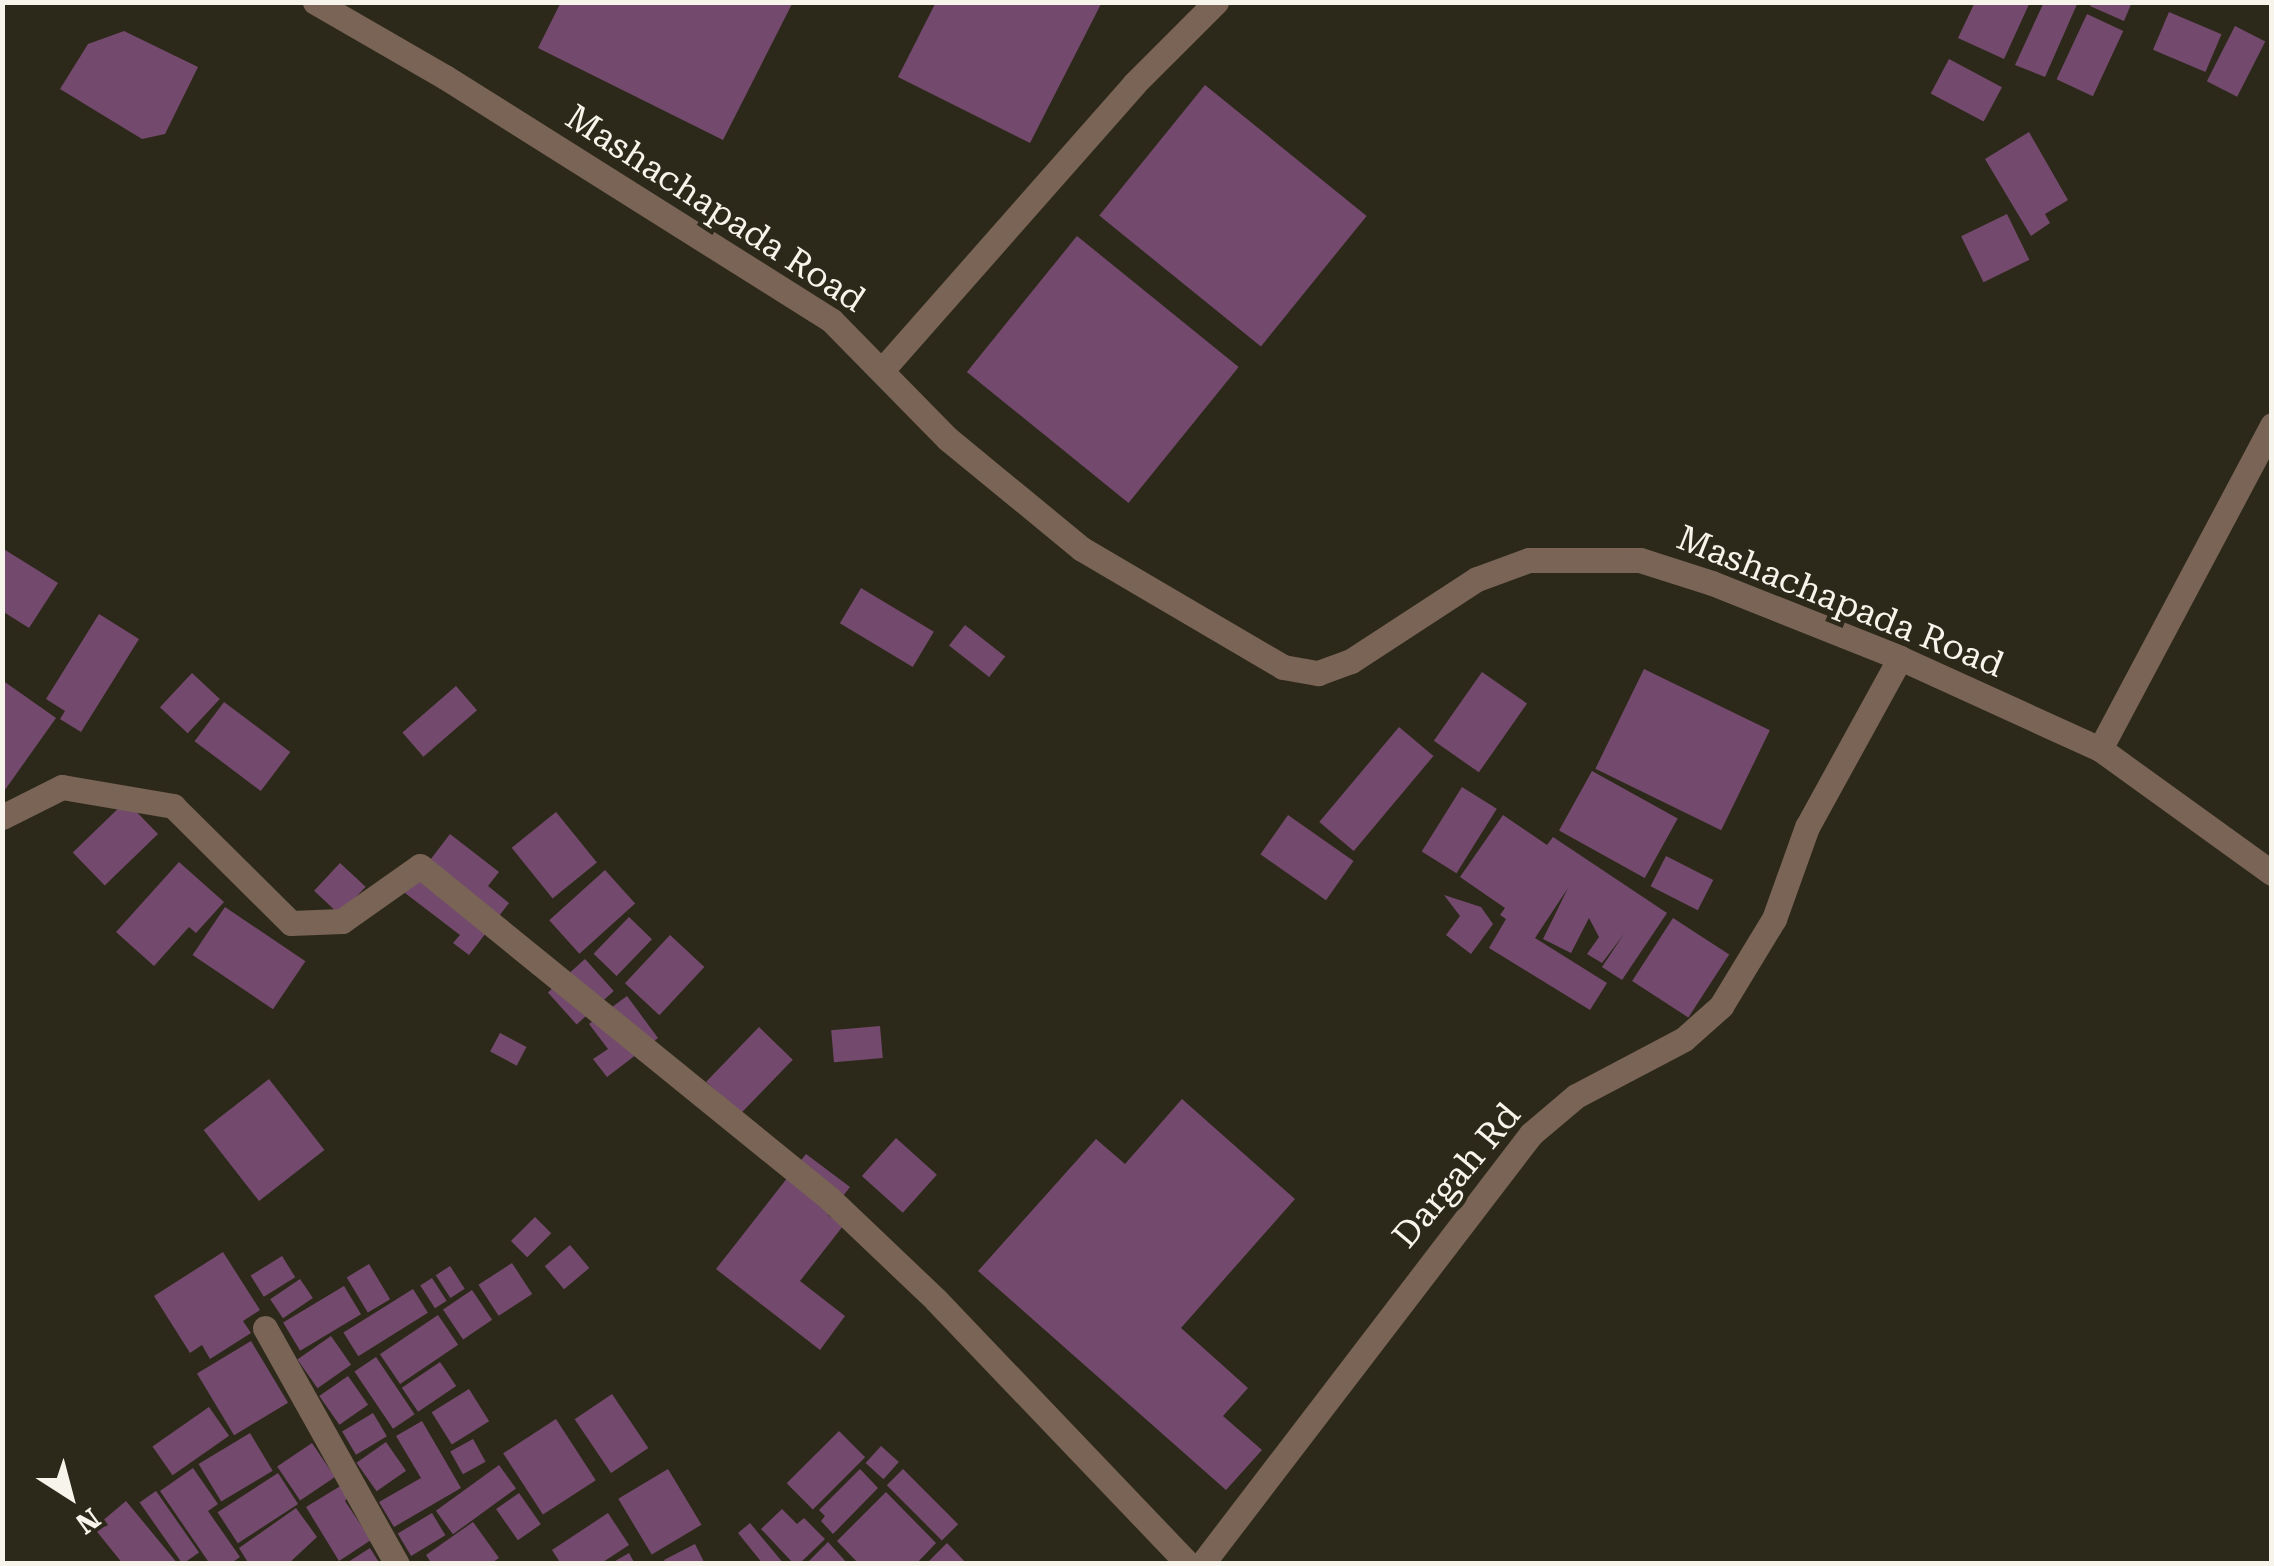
<!DOCTYPE html>
<style>
body{margin:0}
#map{position:relative;width:2274px;height:1566px;overflow:hidden;background:#2d291a;font-family:"Roboto Serif",serif}
div>[style]{position:absolute}
.building>*{inset:0;background:#734a6d;transform-origin:0 0}
.minor>*{height:25px;margin:-12.5px;padding:0 12.5px;transform-origin:12.5px;border-radius:12.5px;background:#796456}
span{translate:-50% -50%;white-space:nowrap;text-align:center;line-height:1.15;-webkit-text-stroke:9px #2d291a;paint-order:stroke}
.street-label{font-size:35px;color:#f7f5eb}
.frame{position:absolute;inset:0;border:5px solid #f7f5eb;pointer-events:none}
.north{position:absolute;left:20px;top:1446px;width:100px;height:100px;-webkit-text-stroke:8px #2d291a;paint-order:stroke;rotate:144deg;font-size:28px;font-weight:700;line-height:40px;text-align:center;color:#f7f5eb}
.north::after{content:'';display:block;margin:auto;width:35px;height:45px;background:#f7f5eb;clip-path:polygon(50% 0,100% 100%,50% 72%,0 100%)}
</style>
<div id="map">
<div class="building">
<div style="clip-path:polygon(561px 2px,793px 2px,723px 140px,538px 48px)"></div>
<div style="clip-path:polygon(936px 2px,1102px 2px,1030px 143px,898px 77px)"></div>
<div style="clip-path:polygon(1975px 2px,2030px 2px,2004px 59px,1958px 38px)"></div>
<div style="clip-path:polygon(2044px 2px,2078px 2px,2045px 77px,2015px 65px)"></div>
<div style="clip-path:polygon(2092px 2px,2132px 2px,2124px 21px,2090px 6px)"></div>
<div style="left:2169px;top:12px;width:57px;height:41px;rotate:23deg"></div>
<div style="left:2087px;top:14px;width:40px;height:72px;rotate:25deg"></div>
<div style="left:2235px;top:26px;width:34px;height:62px;rotate:27deg"></div>
<div style="clip-path:polygon(124px 31px,198px 67px,165px 134px,142px 139px,60px 89px,88px 44px)"></div>
<div style="left:1949px;top:59px;width:60px;height:39px;rotate:28deg"></div>
<div style="left:1205px;top:85px;width:208px;height:168px;rotate:39deg"></div>
<div style="clip-path:polygon(2029px 132px,2068px 200px,2045px 214px,2050px 223px,2031px 236px,1985px 159px)"></div>
<div style="left:2007px;top:214px;width:51px;height:51px;rotate:64deg"></div>
<div style="left:1077px;top:236px;width:208px;height:175px;rotate:39deg"></div>
<div style="clip-path:polygon(2px 548px,58px 583px,29px 628px,2px 611px)"></div>
<div style="left:861px;top:588px;width:85px;height:41px;rotate:31deg"></div>
<div style="clip-path:polygon(99px 614px,139px 639px,81px 732px,60px 719px,65px 711px,46px 699px)"></div>
<div style="left:965px;top:625px;width:51px;height:26px;rotate:38deg"></div>
<div style="left:1644px;top:669px;width:140px;height:111px;rotate:26deg"></div>
<div style="left:1482px;top:672px;width:55px;height:84px;rotate:35deg"></div>
<div style="left:192px;top:673px;width:38px;height:47px;rotate:43deg"></div>
<div style="clip-path:polygon(2px 680px,56px 718px,2px 794px)"></div>
<div style="left:456px;top:686px;width:32px;height:71px;rotate:49deg"></div>
<div style="left:224px;top:702px;width:83px;height:49px;rotate:37deg"></div>
<div style="left:1399px;top:727px;width:45px;height:124px;rotate:40deg"></div>
<div style="left:1592px;top:771px;width:98px;height:68px;rotate:29deg"></div>
<div style="left:1462px;top:787px;width:41px;height:76px;rotate:32deg"></div>
<div style="left:126px;top:801px;width:46px;height:74px;rotate:46deg"></div>
<div style="left:556px;top:812px;width:65px;height:57px;rotate:51deg"></div>
<div style="left:1288px;top:815px;width:80px;height:48px;rotate:35deg"></div>
<div style="clip-path:polygon(1503px 815px,1547px 845px,1553px 837px,1667px 913px,1622px 980px,1602px 967px,1624px 934px,1602px 963px,1587px 954px,1599px 937px,1589px 918px,1571px 953px,1543px 939px,1568px 888px,1535px 938px,1607px 983px,1590px 1010px,1489px 948px,1506px 919px,1500px 915px,1505px 908px,1460px 877px)"></div>
<div style="clip-path:polygon(450px 834px,499px 872px,488px 886px,509px 903px,469px 955px,453px 943px,460px 935px,405px 893px)"></div>
<div style="left:1666px;top:856px;width:53px;height:34px;rotate:27deg"></div>
<div style="clip-path:polygon(179px 862px,224px 902px,196px 933px,189px 927px,154px 966px,116px 932px)"></div>
<div style="left:340px;top:863px;width:35px;height:38px;rotate:43deg"></div>
<div style="left:605px;top:870px;width:45px;height:75px;rotate:48deg"></div>
<div style="clip-path:polygon(1444px 895px,1481px 907px,1493px 924px,1471px 954px,1446px 935px,1460px 916px)"></div>
<div style="left:225px;top:907px;width:97px;height:58px;rotate:34deg"></div>
<div style="left:629px;top:917px;width:32px;height:51px;rotate:44deg"></div>
<div style="left:1673px;top:918px;width:67px;height:75px;rotate:33deg"></div>
<div style="left:670px;top:935px;width:47px;height:66px;rotate:43deg"></div>
<div style="left:585px;top:959px;width:43px;height:50px;rotate:48deg"></div>
<div style="clip-path:polygon(627px 996px,658px 1038px,607px 1077px,593px 1059px,608px 1049px,589px 1024px)"></div>
<div style="left:880px;top:1026px;width:32px;height:49px;rotate:85deg"></div>
<div style="left:759px;top:1027px;width:47px;height:76px;rotate:44deg"></div>
<div style="left:500px;top:1033px;width:30px;height:21px;rotate:28deg"></div>
<div style="left:269px;top:1079px;width:90px;height:83px;rotate:52deg"></div>
<div style="clip-path:polygon(1182px 1099px,1295px 1199px,1181px 1328px,1248px 1388px,1223px 1416px,1262px 1450px,1226px 1490px,978px 1271px,1096px 1139px,1125px 1164px)"></div>
<div style="left:896px;top:1138px;width:55px;height:51px;rotate:42deg"></div>
<div style="clip-path:polygon(806px 1154px,850px 1187px,828px 1215px,843px 1226px,800px 1281px,845px 1316px,820px 1350px,716px 1269px)"></div>
<div style="left:535px;top:1217px;width:23px;height:34px;rotate:45deg"></div>
<div style="left:570px;top:1245px;width:30px;height:33px;rotate:50deg"></div>
<div style="clip-path:polygon(223px 1252px,260px 1310px,243px 1321px,251px 1333px,210px 1359px,202px 1345px,190px 1353px,154px 1296px)"></div>
<div style="left:282px;top:1256px;width:25px;height:37px;rotate:58deg"></div>
<div style="left:512px;top:1263px;width:37px;height:40px;rotate:57deg"></div>
<div style="left:369px;top:1264px;width:41px;height:26px;rotate:59deg"></div>
<div style="left:450px;top:1266px;width:27px;height:17px;rotate:57deg"></div>
<div style="left:432px;top:1278px;width:27px;height:14px;rotate:57deg"></div>
<div style="left:300px;top:1279px;width:23px;height:36px;rotate:56deg"></div>
<div style="left:344px;top:1286px;width:33px;height:71px;rotate:59deg"></div>
<div style="left:413px;top:1289px;width:28px;height:82px;rotate:58deg"></div>
<div style="left:472px;top:1290px;width:36px;height:35px;rotate:56deg"></div>
<div style="left:438px;top:1315px;width:36px;height:70px;rotate:56deg"></div>
<div style="left:331px;top:1336px;width:35px;height:41px;rotate:55deg"></div>
<div style="left:251px;top:1341px;width:72px;height:63px;rotate:59deg"></div>
<div style="left:376px;top:1357px;width:69px;height:26px;rotate:56deg"></div>
<div style="left:440px;top:1362px;width:29px;height:46px;rotate:56deg"></div>
<div style="left:348px;top:1376px;width:35px;height:35px;rotate:55deg"></div>
<div style="left:469px;top:1389px;width:38px;height:44px;rotate:58deg"></div>
<div style="left:612px;top:1394px;width:65px;height:45px;rotate:56deg"></div>
<div style="left:209px;top:1407px;width:35px;height:69px;rotate:55deg"></div>
<div style="left:373px;top:1413px;width:27px;height:36px;rotate:59deg"></div>
<div style="left:556px;top:1419px;width:73px;height:63px;rotate:57deg"></div>
<div style="clip-path:polygon(422px 1421px,461px 1488px,394px 1527px,379px 1502px,421px 1478px,396px 1436px)"></div>
<div style="left:839px;top:1431px;width:37px;height:74px;rotate:45deg"></div>
<div style="left:250px;top:1433px;width:44px;height:60px;rotate:59deg"></div>
<div style="left:473px;top:1439px;width:26px;height:26px;rotate:61deg"></div>
<div style="left:386px;top:1442px;width:35px;height:36px;rotate:55deg"></div>
<div style="left:312px;top:1443px;width:41px;height:42px;rotate:56deg"></div>
<div style="left:881px;top:1446px;width:24px;height:23px;rotate:42deg"></div>
<div style="left:499px;top:1465px;width:29px;height:78px;rotate:54deg"></div>
<div style="clip-path:polygon(193px 1468px,218px 1504px,208px 1511px,240px 1557px,230px 1564px,210px 1564px,160px 1491px)"></div>
<div style="left:668px;top:1469px;width:65px;height:58px;rotate:59deg"></div>
<div style="clip-path:polygon(860px 1469px,878px 1488px,833px 1534px,821px 1521px,825px 1516px,819px 1510px)"></div>
<div style="left:903px;top:1469px;width:78px;height:23px;rotate:45deg"></div>
<div style="left:278px;top:1473px;width:37px;height:72px;rotate:57deg"></div>
<div style="clip-path:polygon(342px 1485px,349px 1496px,345px 1501px,371px 1540px,339px 1561px,306px 1507px)"></div>
<div style="left:156px;top:1491px;width:75px;height:20px;rotate:55deg"></div>
<div style="clip-path:polygon(886px 1492px,936px 1543px,916px 1564px,859px 1564px,837px 1541px)"></div>
<div style="left:519px;top:1493px;width:38px;height:28px;rotate:55deg"></div>
<div style="clip-path:polygon(126px 1501px,178px 1564px,123px 1564px,94px 1528px)"></div>
<div style="clip-path:polygon(296px 1508px,317px 1537px,288px 1564px,249px 1564px,239px 1548px)"></div>
<div style="clip-path:polygon(782px 1509px,797px 1524px,804px 1518px,825px 1539px,799px 1564px,794px 1564px,761px 1529px)"></div>
<div style="left:432px;top:1513px;width:26px;height:40px;rotate:59deg"></div>
<div style="clip-path:polygon(608px 1513px,629px 1545px,600px 1564px,561px 1564px,552px 1550px)"></div>
<div style="clip-path:polygon(473px 1522px,499px 1558px,490px 1564px,432px 1564px,426px 1555px)"></div>
<div style="clip-path:polygon(750px 1523px,784px 1564px,763px 1564px,738px 1533px)"></div>
<div style="clip-path:polygon(828px 1542px,848px 1564px,806px 1564px)"></div>
<div style="clip-path:polygon(947px 1543px,967px 1564px,926px 1564px)"></div>
<div style="clip-path:polygon(695px 1544px,705px 1564px,666px 1564px,664px 1560px)"></div>
<div style="clip-path:polygon(370px 1548px,380px 1564px,345px 1564px)"></div>
<div style="clip-path:polygon(629px 1553px,635px 1564px,610px 1564px)"></div>
</div>
<div class="minor">
<div style="left:315px;top:2px;width:150px;rotate:30deg"></div>
<div style="left:445px;top:77px;width:457px;rotate:32.2deg"></div>
<div style="left:832px;top:321px;width:165px;rotate:45.5deg"></div>
<div style="left:948px;top:439px;width:173px;rotate:39.4deg"></div>
<div style="left:1082px;top:549px;width:233px;rotate:30.4deg"></div>
<div style="left:1283px;top:667px;width:36px;rotate:10deg"></div>
<div style="left:1318px;top:673px;width:35px;rotate:-20deg"></div>
<div style="left:1351px;top:661px;width:150px;rotate:-33.1deg"></div>
<div style="left:1477px;top:579px;width:55px;rotate:-20.1deg"></div>
<div style="left:1529px;top:560px;width:111px"></div>
<div style="left:1640px;top:560px;width:76px;rotate:17.7deg"></div>
<div style="left:1712px;top:583px;width:202px;rotate:21.7deg"></div>
<div style="left:1900px;top:658px;width:220px;rotate:24.5deg"></div>
<div style="left:2100px;top:749px;width:212px;rotate:35.8deg"></div>
<div style="left:883px;top:369px;width:380px;rotate:-48.6deg"></div>
<div style="left:1134px;top:84px;width:116px;rotate:-45deg"></div>
<div style="left:2100px;top:749px;width:367px;rotate:-62deg"></div>
<div style="left:2px;top:817px;width:67px;rotate:-26.6deg"></div>
<div style="left:62px;top:787px;width:113px;rotate:9.7deg"></div>
<div style="left:173px;top:806px;width:166px;rotate:44.8deg"></div>
<div style="left:291px;top:923px;width:51px;rotate:-2.2deg"></div>
<div style="left:342px;top:921px;width:95px;rotate:-35.2deg"></div>
<div style="left:420px;top:866px;width:527px;rotate:39.07deg"></div>
<div style="left:829px;top:1198px;width:148px;rotate:43.6deg"></div>
<div style="left:936px;top:1300px;width:365px;rotate:46.3deg"></div>
<div style="left:265px;top:1328px;width:270px;rotate:60.8deg"></div>
<div style="left:1202px;top:1564px;width:541px;rotate:-52.58deg"></div>
<div style="left:1531px;top:1134px;width:59px;rotate:-40.2deg"></div>
<div style="left:1576px;top:1096px;width:122px;rotate:-27.8deg"></div>
<div style="left:1684px;top:1039px;width:50px;rotate:-41.7deg"></div>
<div style="left:1721px;top:1006px;width:102px;rotate:-58.7deg"></div>
<div style="left:1774px;top:919px;width:98px;rotate:-70.3deg"></div>
<div style="left:1807px;top:827px;width:193px;rotate:-61.2deg"></div>
</div>
<div class="street-label">
<span style="left:715px;top:209px;rotate:33deg">Mashachapada Road</span>
<span style="left:1840px;top:602px;rotate:22deg">Mashachapada Road</span>
<span style="left:1457px;top:1176px;rotate:-50deg">Dargah Rd</span>
</div>
<div class="frame"></div>
<div class="north">N</div>
</div>
